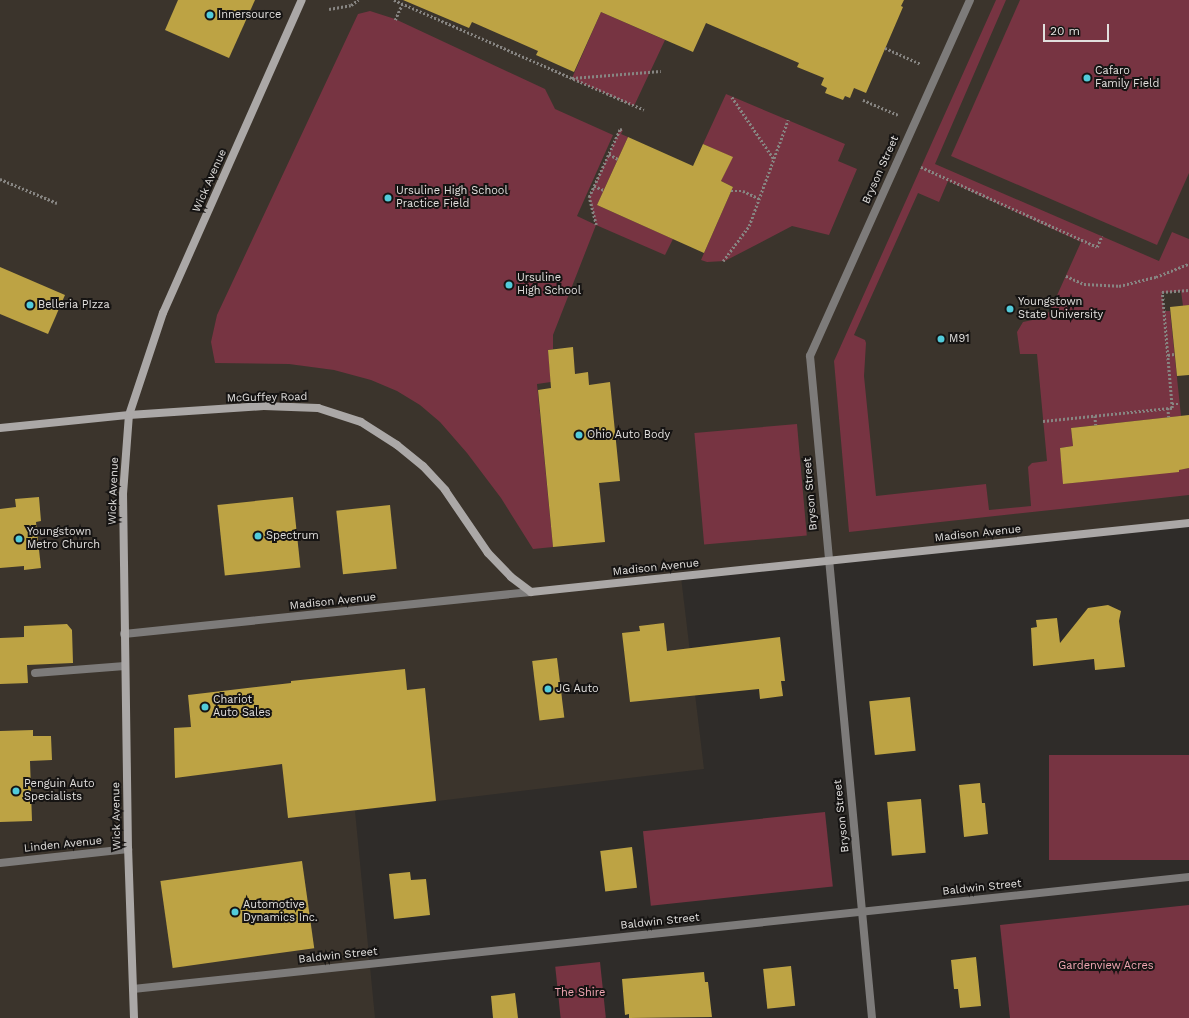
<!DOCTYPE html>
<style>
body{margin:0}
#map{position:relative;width:1189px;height:1018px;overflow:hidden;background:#2f2c29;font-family:"Work Sans",sans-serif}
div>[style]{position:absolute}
.built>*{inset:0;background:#3b342c}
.green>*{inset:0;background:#773442;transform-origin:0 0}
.building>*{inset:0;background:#bda344;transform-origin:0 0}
.path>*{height:2.5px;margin-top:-1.25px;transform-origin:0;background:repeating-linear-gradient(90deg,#878582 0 2px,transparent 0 4px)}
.lane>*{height:8px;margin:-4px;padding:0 4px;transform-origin:4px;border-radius:4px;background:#7d7b7a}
.street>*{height:8px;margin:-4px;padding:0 4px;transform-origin:4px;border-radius:4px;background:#7d7b7a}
.secondary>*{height:8px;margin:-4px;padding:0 4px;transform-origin:4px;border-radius:4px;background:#aba8a7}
.dots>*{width:11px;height:11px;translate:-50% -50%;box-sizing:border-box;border:2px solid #161413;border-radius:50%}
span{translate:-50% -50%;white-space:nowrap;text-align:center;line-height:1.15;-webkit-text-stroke:4px #161413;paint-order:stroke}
.poi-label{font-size:11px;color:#e1dfdd}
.left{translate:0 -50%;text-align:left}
.street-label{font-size:11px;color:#e1dfdd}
.park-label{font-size:11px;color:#f1a7b3}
.scale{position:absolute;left:1043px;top:24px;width:66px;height:18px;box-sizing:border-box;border:2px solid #e1dfdd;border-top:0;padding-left:5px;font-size:12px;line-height:14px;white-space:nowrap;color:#e1dfdd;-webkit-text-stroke:3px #161413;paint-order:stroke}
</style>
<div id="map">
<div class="built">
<div style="clip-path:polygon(0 0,1189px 0,1189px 523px,681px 577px,704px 769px,355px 811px,375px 1018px,0 1018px)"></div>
</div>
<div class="green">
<div style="clip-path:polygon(evenodd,996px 0,1006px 0,935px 164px,1159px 261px,1172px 232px,1189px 239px,1189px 305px,1183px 306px,1181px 291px,1162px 293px,1164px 311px,1170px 311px,1181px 416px,1071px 428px,1073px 446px,1060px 448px,1064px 484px,1189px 468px,1189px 495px,849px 532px,834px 361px,996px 0,948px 181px,1081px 242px,1050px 311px,1042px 318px,1023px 322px,1017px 332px,1020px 354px,1037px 354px,1047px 461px,1032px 463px,1028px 467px,1031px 506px,989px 510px,986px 484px,876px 496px,864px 376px,866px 343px,865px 340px,854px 335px,918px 193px,939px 202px,948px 181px)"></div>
<div style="clip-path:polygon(1020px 0,1189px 0,1189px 173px,1157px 245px,951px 156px)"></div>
<div style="clip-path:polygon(370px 11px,395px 19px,545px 89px,555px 109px,613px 135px,577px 216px,596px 225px,589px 197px,620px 129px,623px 130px,621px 134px,628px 137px,597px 205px,673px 239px,665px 255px,596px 225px,553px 335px,553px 349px,548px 350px,551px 382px,537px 384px,553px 547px,533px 549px,501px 498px,467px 453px,440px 422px,420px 405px,397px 391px,371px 380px,334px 370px,289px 364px,215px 363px,211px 342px,217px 315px,358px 14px)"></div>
<div style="clip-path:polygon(601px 12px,665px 40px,634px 106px,570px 78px,572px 78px)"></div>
<div style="clip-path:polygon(726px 94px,845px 144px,838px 161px,857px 169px,829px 235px,792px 226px,725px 261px,707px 262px,701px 260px,733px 187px,721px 181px,732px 157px,703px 144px)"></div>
<div style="left:797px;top:424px;width:112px;height:103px;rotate:85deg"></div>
<div style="left:1189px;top:755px;width:105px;height:140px;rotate:90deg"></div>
<div style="left:825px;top:812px;width:75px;height:183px;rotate:84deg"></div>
<div style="clip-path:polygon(1189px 905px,1189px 1018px,1010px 1018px,1000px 925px)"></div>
<div style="left:600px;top:962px;width:56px;height:45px;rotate:84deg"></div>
</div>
<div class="building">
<div style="clip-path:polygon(178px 0,255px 0,229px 58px,165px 30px)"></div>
<div style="clip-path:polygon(403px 0,904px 0,901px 6px,903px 7px,866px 93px,854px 88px,850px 98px,845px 96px,843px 100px,825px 93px,827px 88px,821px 85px,824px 78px,797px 67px,799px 63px,706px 23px,693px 52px,601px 12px,574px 72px,536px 55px,538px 51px,472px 22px,469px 28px)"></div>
<div style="clip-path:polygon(628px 137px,693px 166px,703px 144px,733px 157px,721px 181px,733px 187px,704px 253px,597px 205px)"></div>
<div style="clip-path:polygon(0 267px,65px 295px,48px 334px,0 314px)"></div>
<div style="clip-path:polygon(1189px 305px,1189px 375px,1177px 376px,1170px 307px)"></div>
<div style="clip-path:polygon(573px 347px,575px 374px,588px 372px,589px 385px,610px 382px,620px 481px,599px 483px,605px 542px,553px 547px,538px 390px,551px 388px,548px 350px)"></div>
<div style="clip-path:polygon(1189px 415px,1189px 468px,1179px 470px,1179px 472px,1063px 484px,1060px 448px,1073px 446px,1071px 428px)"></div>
<div style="clip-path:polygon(39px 497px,41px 521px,36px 522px,41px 568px,24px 570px,24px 566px,0 568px,0 509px,16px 507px,15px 499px)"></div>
<div style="left:293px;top:497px;width:71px;height:76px;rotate:84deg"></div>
<div style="left:390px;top:505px;width:64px;height:54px;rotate:84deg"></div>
<div style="clip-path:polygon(1108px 605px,1121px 611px,1119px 621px,1125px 667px,1095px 670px,1094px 659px,1033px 666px,1031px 628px,1037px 627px,1036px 620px,1057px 618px,1060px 643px,1088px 608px)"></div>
<div style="clip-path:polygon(664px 623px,667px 651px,780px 637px,785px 681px,781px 681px,783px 696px,760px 699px,759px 689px,630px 702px,622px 633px,640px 631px,639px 626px)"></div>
<div style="clip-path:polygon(67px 624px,72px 630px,73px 663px,27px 665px,28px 683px,0 684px,0 638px,24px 637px,24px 626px)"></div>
<div style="left:557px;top:658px;width:60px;height:25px;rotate:83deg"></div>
<div style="clip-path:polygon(405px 669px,407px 690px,425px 688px,436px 801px,288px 818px,282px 764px,175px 778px,174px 728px,191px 727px,188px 695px,291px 683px,291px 681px)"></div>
<div style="left:910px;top:697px;width:54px;height:41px;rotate:84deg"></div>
<div style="clip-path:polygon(33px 730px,33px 736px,51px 736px,52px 760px,30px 761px,32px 821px,0 822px,0 731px)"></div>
<div style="clip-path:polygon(980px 783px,982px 803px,985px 803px,988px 834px,964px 837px,959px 785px)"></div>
<div style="left:921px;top:799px;width:54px;height:34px;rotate:85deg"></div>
<div style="left:632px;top:847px;width:41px;height:32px;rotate:83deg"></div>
<div style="left:302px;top:861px;width:88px;height:143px;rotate:82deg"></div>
<div style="clip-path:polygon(410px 872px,411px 880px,426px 879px,430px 915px,394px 919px,389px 874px)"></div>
<div style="clip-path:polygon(976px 957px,981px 1006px,960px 1008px,958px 989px,954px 989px,951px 960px)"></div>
<div style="left:791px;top:966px;width:40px;height:28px;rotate:84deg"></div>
<div style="clip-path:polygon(704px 972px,705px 982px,708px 982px,712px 1017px,629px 1018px,629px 1014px,625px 1015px,622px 979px)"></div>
<div style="clip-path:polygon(515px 993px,518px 1018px,493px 1018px,491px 996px)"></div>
</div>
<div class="path">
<div style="left:394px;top:0;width:273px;rotate:23.7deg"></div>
<div style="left:329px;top:9px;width:22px;rotate:-10deg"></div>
<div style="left:351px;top:5px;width:9px;rotate:-36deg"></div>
<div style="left:395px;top:20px;width:17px;rotate:-66deg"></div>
<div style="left:885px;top:48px;width:39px;rotate:24deg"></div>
<div style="left:572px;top:78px;width:89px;rotate:-4.5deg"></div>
<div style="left:732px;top:97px;width:75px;rotate:55.9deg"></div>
<div style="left:863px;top:100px;width:38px;rotate:23deg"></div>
<div style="left:609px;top:154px;width:10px;rotate:29deg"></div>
<div style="left:921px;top:167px;width:193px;rotate:24.4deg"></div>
<div style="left:1097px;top:247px;width:12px;rotate:-66deg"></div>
<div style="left:0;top:179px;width:62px;rotate:22.8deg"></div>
<div style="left:594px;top:186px;width:11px;rotate:22deg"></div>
<div style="left:731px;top:191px;width:12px"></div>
<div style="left:743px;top:191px;width:17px;rotate:25deg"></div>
<div style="left:596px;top:225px;width:29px;rotate:-104deg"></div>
<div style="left:589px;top:197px;width:75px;rotate:-65.5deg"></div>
<div style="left:620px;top:129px;width:3px;rotate:18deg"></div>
<div style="left:723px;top:261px;width:44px;rotate:-53.4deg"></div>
<div style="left:749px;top:226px;width:113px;rotate:-69.8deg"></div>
<div style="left:1066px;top:276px;width:20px;rotate:24deg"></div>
<div style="left:1084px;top:284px;width:35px;rotate:3deg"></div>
<div style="left:1119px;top:286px;width:38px;rotate:-14deg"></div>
<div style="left:1156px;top:277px;width:35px;rotate:-22deg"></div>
<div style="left:1168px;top:355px;width:6px;rotate:-9deg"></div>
<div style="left:1172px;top:404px;width:8px"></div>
<div style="left:1168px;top:408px;width:9px;rotate:84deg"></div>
<div style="left:1095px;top:416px;width:9px;rotate:84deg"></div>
<div style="left:1043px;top:421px;width:130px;rotate:-5.8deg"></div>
<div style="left:1172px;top:408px;width:116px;rotate:-94.9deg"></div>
<div style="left:1162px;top:292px;width:27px;rotate:-4deg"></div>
</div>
<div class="lane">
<div style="left:35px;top:673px;width:90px;rotate:-4.4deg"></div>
</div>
<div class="street">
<div style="left:124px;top:634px;width:409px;rotate:-5.9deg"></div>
<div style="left:0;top:863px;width:129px;rotate:-6.2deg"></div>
<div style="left:133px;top:989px;width:1062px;rotate:-6.05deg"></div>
<div style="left:872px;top:1018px;width:665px;rotate:-95.35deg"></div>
<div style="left:810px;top:356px;width:390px;rotate:-65.8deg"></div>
</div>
<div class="secondary">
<div style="left:0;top:428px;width:130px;rotate:-5.8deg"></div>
<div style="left:129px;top:415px;width:135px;rotate:-3.8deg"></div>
<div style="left:264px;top:406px;width:54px;rotate:2.1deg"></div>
<div style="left:318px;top:408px;width:45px;rotate:18deg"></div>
<div style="left:361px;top:422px;width:43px;rotate:32.6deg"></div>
<div style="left:397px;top:445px;width:33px;rotate:39deg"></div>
<div style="left:423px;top:466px;width:33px;rotate:47deg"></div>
<div style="left:445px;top:490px;width:76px;rotate:55.7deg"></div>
<div style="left:488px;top:553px;width:33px;rotate:46deg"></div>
<div style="left:511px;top:577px;width:25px;rotate:37deg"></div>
<div style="left:531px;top:592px;width:662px;rotate:-5.99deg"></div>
<div style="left:134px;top:1018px;width:169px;rotate:-92deg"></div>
<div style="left:128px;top:849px;width:285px;rotate:-90.8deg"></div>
<div style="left:124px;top:564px;width:70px;rotate:-90.8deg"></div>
<div style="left:123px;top:494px;width:79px;rotate:-85.7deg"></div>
<div style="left:129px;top:415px;width:108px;rotate:-71.6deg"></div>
<div style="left:163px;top:313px;width:342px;rotate:-66.1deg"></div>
</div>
<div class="dots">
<div style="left:210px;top:15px;background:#52cbda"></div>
<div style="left:1087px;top:78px;background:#52cbda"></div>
<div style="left:388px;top:198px;background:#52cbda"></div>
<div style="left:509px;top:285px;background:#52cbda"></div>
<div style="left:30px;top:305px;background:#52cbda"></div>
<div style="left:1010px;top:309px;background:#52cbda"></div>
<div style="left:941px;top:339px;background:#52cbda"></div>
<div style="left:579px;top:435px;background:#52cbda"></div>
<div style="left:258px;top:536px;background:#52cbda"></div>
<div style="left:19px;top:539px;background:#52cbda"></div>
<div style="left:548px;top:689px;background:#52cbda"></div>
<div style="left:205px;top:707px;background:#52cbda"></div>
<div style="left:16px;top:791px;background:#52cbda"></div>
<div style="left:235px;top:912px;background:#52cbda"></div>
</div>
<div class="poi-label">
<span class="left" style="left:218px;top:15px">Innersource</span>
<span class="left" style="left:1095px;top:78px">Cafaro<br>Family Field</span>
<span class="left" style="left:396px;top:198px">Ursuline High School<br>Practice Field</span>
<span class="left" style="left:517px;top:285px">Ursuline<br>High School</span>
<span class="left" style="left:1018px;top:309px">Youngstown<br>State University</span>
<span class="left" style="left:38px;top:305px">Belleria PIzza</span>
<span class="left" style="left:949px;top:339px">M91</span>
<span class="left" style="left:587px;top:435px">Ohio Auto Body</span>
<span class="left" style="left:27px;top:539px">Youngstown<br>Metro Church</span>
<span class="left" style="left:266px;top:536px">Spectrum</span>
<span class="left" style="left:556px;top:689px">JG Auto</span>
<span class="left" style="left:213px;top:707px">Chariot<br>Auto Sales</span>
<span class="left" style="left:24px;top:791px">Penguin Auto<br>Specialists</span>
<span class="left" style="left:243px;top:912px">Automotive<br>Dynamics Inc.</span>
</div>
<div class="street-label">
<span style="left:881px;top:170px;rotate:-66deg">Bryson Street</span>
<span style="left:210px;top:181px;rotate:-66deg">Wick Avenue</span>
<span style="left:267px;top:398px;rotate:-1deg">McGuffey Road</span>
<span style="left:114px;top:491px;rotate:-88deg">Wick Avenue</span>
<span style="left:811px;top:494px;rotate:-95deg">Bryson Street</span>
<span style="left:978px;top:534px;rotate:-6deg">Madison Avenue</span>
<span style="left:656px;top:568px;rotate:-6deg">Madison Avenue</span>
<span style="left:333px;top:602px;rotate:-6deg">Madison Avenue</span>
<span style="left:117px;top:816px;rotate:-91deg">Wick Avenue</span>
<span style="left:842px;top:816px;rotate:-96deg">Bryson Street</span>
<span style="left:63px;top:845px;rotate:-6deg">Linden Avenue</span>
<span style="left:982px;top:888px;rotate:-6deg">Baldwin Street</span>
<span style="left:660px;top:922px;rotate:-6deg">Baldwin Street</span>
<span style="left:338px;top:956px;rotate:-6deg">Baldwin Street</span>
</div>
<div class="park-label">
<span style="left:1106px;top:966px">Gardenview Acres</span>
<span style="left:580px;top:993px">The Shire</span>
</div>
<div class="scale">20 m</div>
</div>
